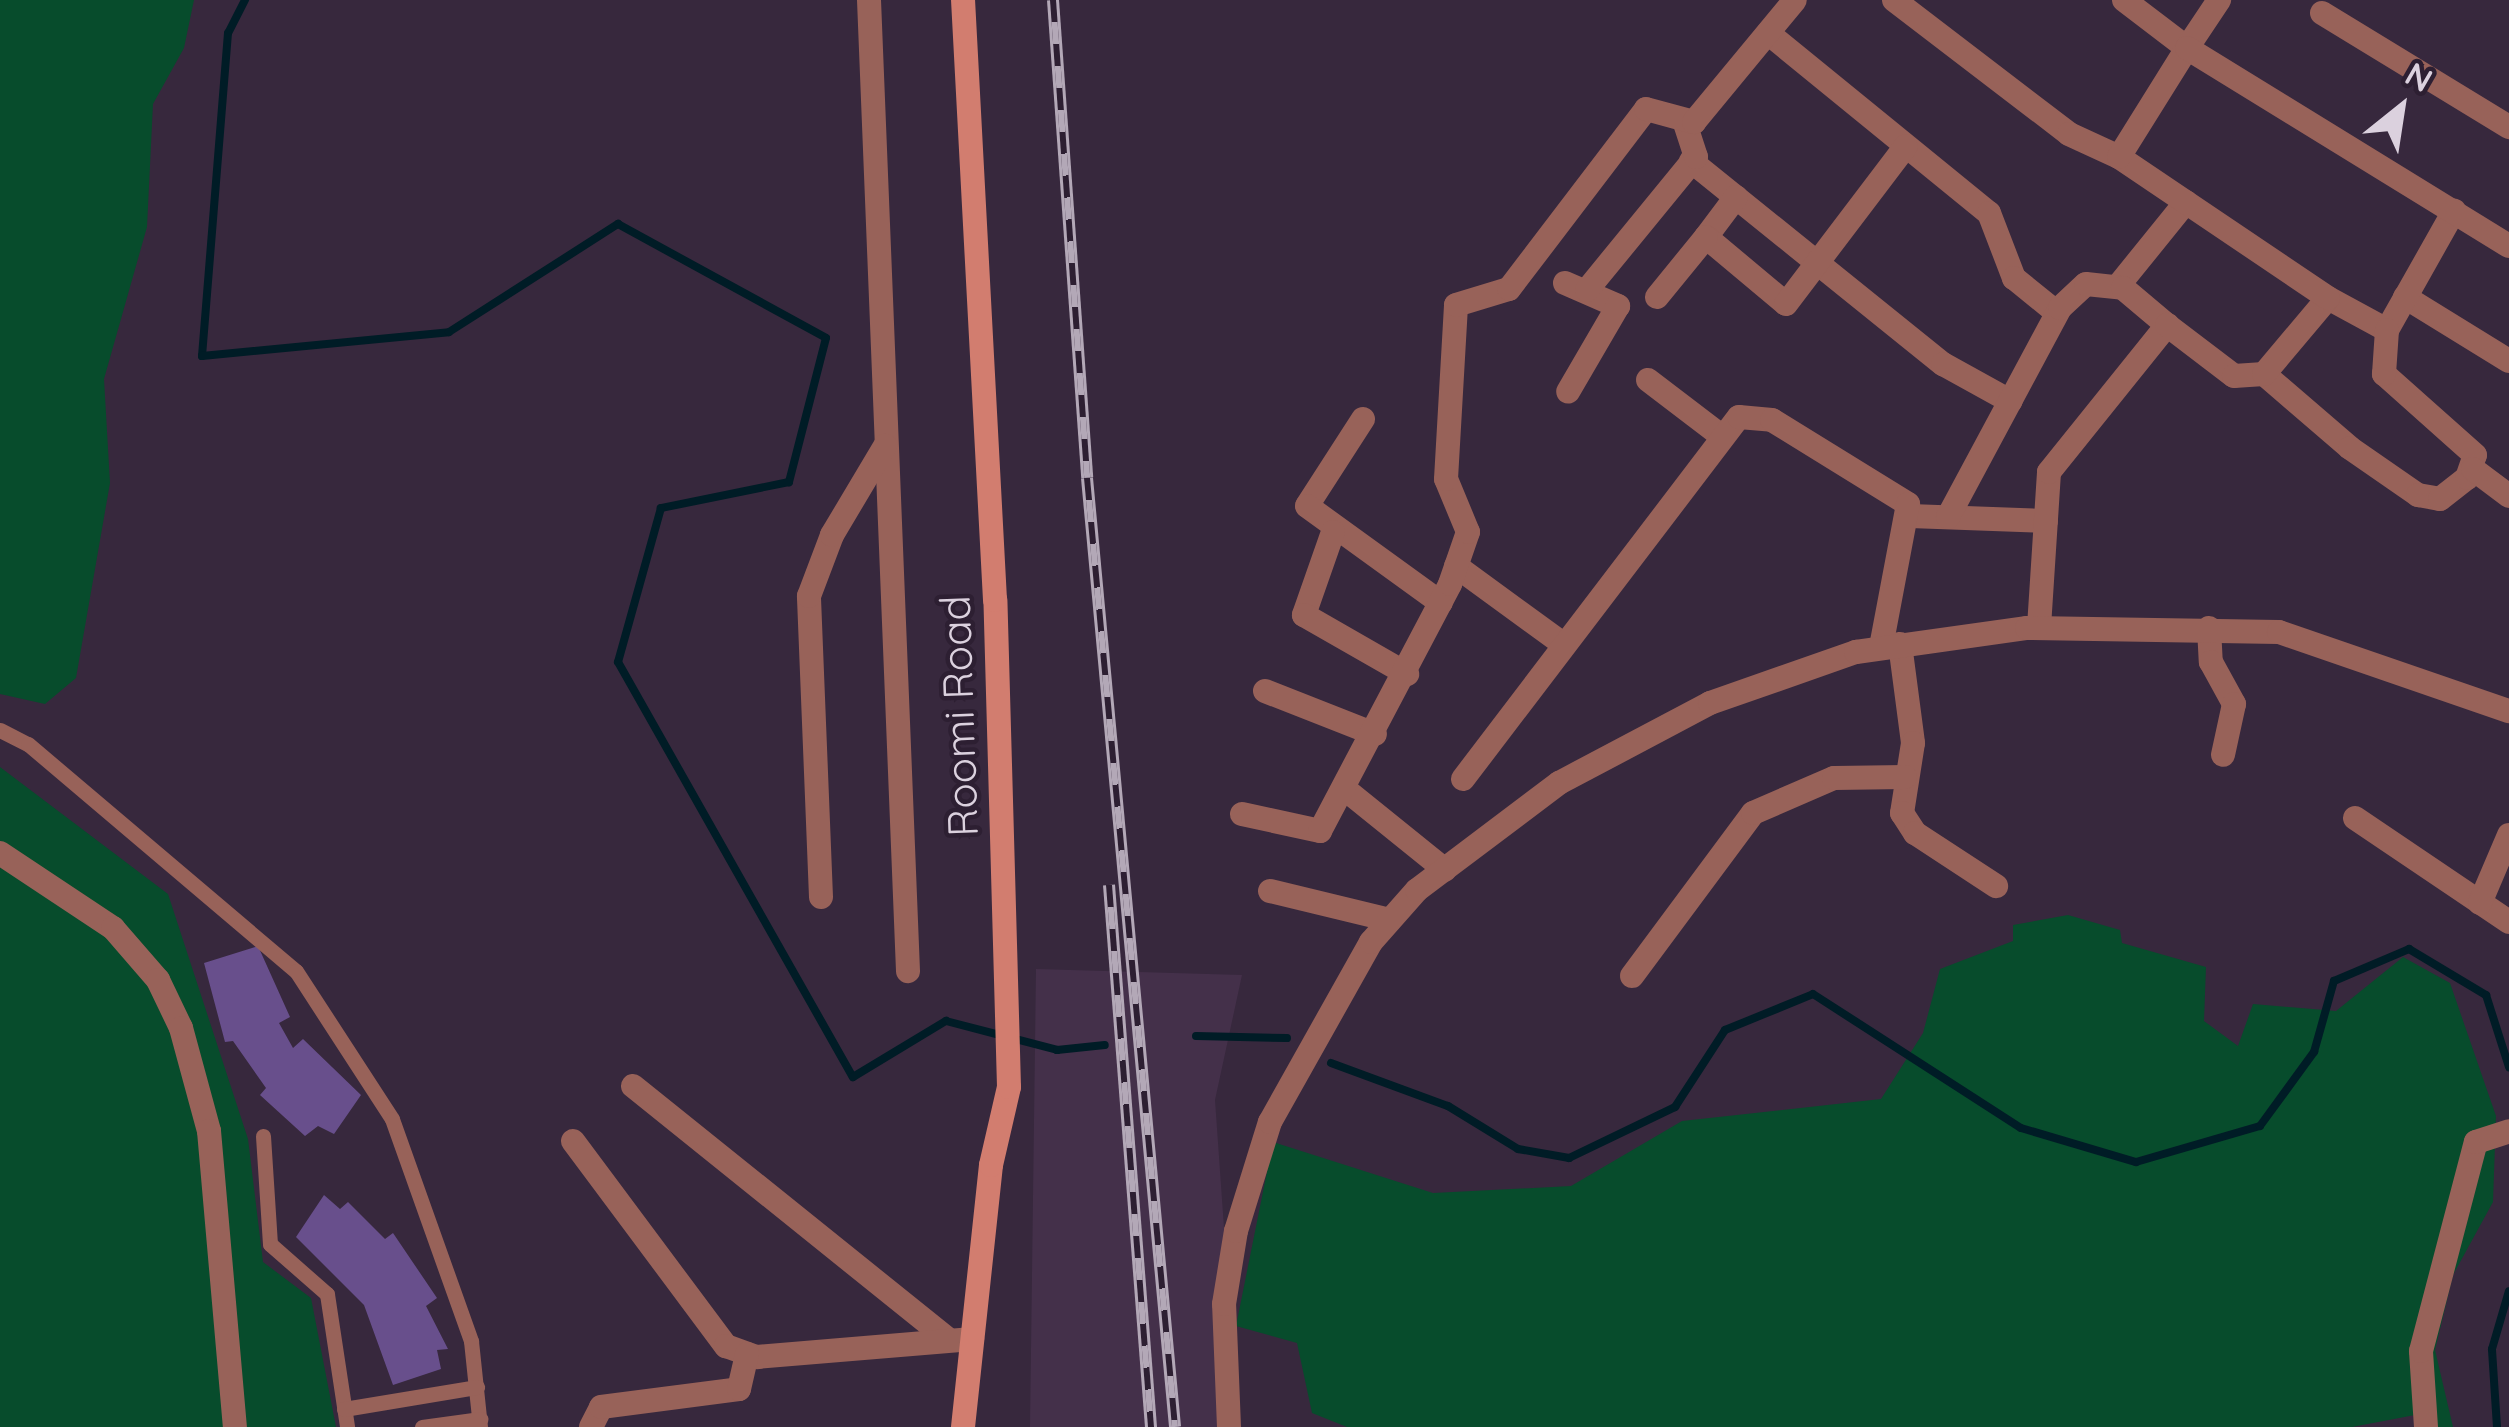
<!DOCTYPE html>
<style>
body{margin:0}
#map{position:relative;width:2509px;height:1427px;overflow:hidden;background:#37283d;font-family:Quicksand,sans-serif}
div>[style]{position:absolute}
.built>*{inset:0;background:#44304a}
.green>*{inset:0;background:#074c2c}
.stream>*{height:8px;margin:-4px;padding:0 4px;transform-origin:4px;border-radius:4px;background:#001c26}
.building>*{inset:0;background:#684f8c}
.lane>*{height:15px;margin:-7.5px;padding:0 7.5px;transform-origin:7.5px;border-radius:7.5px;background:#986259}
.street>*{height:24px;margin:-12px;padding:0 12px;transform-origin:12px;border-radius:12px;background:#986259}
.secondary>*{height:24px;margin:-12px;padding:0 12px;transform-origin:12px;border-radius:12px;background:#d27d6f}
.rail>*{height:12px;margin-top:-6px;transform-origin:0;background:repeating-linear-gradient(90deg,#2d1f32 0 22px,#b3a8b7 0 44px);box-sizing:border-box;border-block:3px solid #b3a8b7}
span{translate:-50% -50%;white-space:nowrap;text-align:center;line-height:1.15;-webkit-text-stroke:9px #2d1f32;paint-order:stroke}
.street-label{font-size:42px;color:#dbd1de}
.north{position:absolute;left:2341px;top:48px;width:120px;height:120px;-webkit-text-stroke:9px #2d1f32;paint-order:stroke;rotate:30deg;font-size:33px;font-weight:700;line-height:48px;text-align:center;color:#dbd1de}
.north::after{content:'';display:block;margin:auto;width:42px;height:54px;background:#dbd1de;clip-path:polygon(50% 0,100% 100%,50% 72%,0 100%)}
</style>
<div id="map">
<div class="built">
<div style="clip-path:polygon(1036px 969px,1242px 975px,1215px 1100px,1238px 1427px,1030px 1427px)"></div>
</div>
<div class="green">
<div style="clip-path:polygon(0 0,194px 0,184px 48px,153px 104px,147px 227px,104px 379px,110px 483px,76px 678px,45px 704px,0 694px)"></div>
<div style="clip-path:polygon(0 767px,168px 894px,248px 1139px,263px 1262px,311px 1298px,336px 1427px,0 1427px)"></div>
<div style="clip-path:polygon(2068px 915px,2120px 930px,2122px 943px,2206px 967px,2204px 1021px,2238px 1046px,2253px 1004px,2336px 1011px,2403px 957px,2450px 983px,2496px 1116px,2493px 1202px,2453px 1275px,2435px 1350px,2453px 1427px,2419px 1427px,2415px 1415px,2352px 1427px,1347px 1427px,1312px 1413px,1297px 1343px,1236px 1326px,1273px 1142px,1433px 1193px,1571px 1186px,1682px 1121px,1881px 1099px,1923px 1033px,1940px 969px,2013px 941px,2013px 925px)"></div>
</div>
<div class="stream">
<div style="left:245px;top:0;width:37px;rotate:117deg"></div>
<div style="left:228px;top:33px;width:324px;rotate:94.6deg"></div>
<div style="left:202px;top:356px;width:248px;rotate:-5.5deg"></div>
<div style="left:449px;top:332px;width:201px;rotate:-32.6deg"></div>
<div style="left:618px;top:224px;width:237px;rotate:28.7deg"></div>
<div style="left:826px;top:338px;width:149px;rotate:104.4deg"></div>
<div style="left:789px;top:482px;width:131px;rotate:168.5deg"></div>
<div style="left:661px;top:508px;width:160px;rotate:105.6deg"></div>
<div style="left:618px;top:662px;width:477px;rotate:60.5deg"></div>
<div style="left:853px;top:1077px;width:109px;rotate:-31.1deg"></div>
<div style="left:946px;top:1021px;width:115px;rotate:14.6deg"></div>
<div style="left:1057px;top:1050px;width:48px;rotate:-5.9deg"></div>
<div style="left:1196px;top:1036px;width:91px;rotate:1.3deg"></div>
<div style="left:1331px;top:1063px;width:125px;rotate:20.2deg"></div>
<div style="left:1448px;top:1106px;width:82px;rotate:31.6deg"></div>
<div style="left:1518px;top:1149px;width:52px;rotate:10deg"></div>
<div style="left:1569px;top:1158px;width:118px;rotate:-25.7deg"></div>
<div style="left:1675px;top:1107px;width:92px;rotate:-57deg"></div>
<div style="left:1725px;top:1030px;width:95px;rotate:-22.2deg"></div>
<div style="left:1813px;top:994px;width:247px;rotate:32.8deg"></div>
<div style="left:2021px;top:1128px;width:120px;rotate:16.5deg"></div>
<div style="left:2136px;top:1162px;width:129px;rotate:-16.2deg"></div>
<div style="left:2260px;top:1126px;width:92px;rotate:-53.9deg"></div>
<div style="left:2314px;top:1052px;width:74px;rotate:-74.3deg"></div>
<div style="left:2334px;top:981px;width:82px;rotate:-23.1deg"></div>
<div style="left:2409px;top:949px;width:90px;rotate:30.9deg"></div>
<div style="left:2486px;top:995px;width:76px;rotate:72.3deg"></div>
<div style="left:2497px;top:1427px;width:78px;rotate:-93.7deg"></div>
<div style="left:2492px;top:1349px;width:60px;rotate:-73.7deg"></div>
</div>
<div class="building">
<div style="clip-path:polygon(258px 946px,290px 1017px,279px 1023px,293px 1048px,303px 1039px,361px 1095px,334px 1134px,318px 1126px,305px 1136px,260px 1095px,266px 1088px,233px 1041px,225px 1042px,204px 963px)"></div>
<div style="clip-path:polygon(324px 1195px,340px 1209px,348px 1202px,385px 1239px,393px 1233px,437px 1298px,426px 1306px,448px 1349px,437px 1350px,441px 1369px,393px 1385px,364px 1305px,296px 1237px)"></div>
</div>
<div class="lane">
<div style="left:0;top:730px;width:31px;rotate:27deg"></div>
<div style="left:28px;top:744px;width:351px;rotate:40.3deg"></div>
<div style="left:296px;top:971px;width:176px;rotate:57deg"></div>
<div style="left:392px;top:1119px;width:236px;rotate:70.4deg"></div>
<div style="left:471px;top:1341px;width:86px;rotate:84deg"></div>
<div style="left:263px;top:1136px;width:108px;rotate:86.3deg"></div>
<div style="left:270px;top:1244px;width:76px;rotate:41.3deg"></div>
<div style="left:327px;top:1294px;width:134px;rotate:81.4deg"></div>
<div style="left:344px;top:1409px;width:135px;rotate:-9.4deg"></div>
<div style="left:422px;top:1427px;width:59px;rotate:-7.9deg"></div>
</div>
<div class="street">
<div style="left:869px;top:0;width:972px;rotate:87.7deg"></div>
<div style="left:1894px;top:0;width:220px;rotate:37.4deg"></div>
<div style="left:2069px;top:134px;width:55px;rotate:24.7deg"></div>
<div style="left:2124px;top:0;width:79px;rotate:37.3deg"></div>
<div style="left:2187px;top:48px;width:58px;rotate:-56.3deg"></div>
<div style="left:2322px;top:13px;width:219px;rotate:31.4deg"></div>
<div style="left:1768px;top:33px;width:285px;rotate:39.2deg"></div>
<div style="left:1989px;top:213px;width:70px;rotate:69deg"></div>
<div style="left:2014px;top:278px;width:55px;rotate:39.1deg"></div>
<div style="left:1691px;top:161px;width:324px;rotate:38.9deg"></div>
<div style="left:1943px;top:364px;width:77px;rotate:28.9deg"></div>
<div style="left:1736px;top:197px;width:50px;rotate:126.9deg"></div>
<div style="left:1706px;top:237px;width:104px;rotate:39.9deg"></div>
<div style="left:1786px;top:304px;width:198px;rotate:-52.8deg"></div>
<div style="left:1565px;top:283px;width:58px;rotate:23.5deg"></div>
<div style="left:1618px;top:306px;width:99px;rotate:120.2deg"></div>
<div style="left:2118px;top:286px;width:108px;rotate:-51deg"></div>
<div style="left:1587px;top:290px;width:172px;rotate:-50.7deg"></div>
<div style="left:1696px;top:157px;width:35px;rotate:-108deg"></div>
<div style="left:1657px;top:297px;width:77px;rotate:-50.8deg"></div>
<div style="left:2405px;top:297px;width:122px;rotate:31.6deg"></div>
<div style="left:2328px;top:298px;width:67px;rotate:28.5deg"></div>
<div style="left:2387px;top:330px;width:137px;rotate:-60.6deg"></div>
<div style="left:2264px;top:374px;width:113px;rotate:40.7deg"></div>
<div style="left:2350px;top:448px;width:83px;rotate:34.7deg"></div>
<div style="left:2418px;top:495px;width:22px;rotate:10deg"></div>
<div style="left:2440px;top:499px;width:34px;rotate:-38deg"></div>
<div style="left:2467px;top:478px;width:24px;rotate:-71deg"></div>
<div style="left:2475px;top:455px;width:122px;rotate:-138.3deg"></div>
<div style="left:2384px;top:374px;width:44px;rotate:-86.1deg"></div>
<div style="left:1648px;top:380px;width:89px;rotate:37.3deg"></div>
<div style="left:1363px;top:419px;width:103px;rotate:122.8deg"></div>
<div style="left:1307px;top:506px;width:165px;rotate:35.9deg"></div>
<div style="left:2473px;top:469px;width:45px;rotate:36.9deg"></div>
<div style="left:1910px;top:516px;width:136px;rotate:2.1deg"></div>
<div style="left:1948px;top:517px;width:237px;rotate:-61.8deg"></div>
<div style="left:2060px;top:308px;width:35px;rotate:-43deg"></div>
<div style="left:2086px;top:284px;width:37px;rotate:6deg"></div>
<div style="left:2123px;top:288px;width:57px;rotate:40.1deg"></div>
<div style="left:1333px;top:532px;width:88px;rotate:109.3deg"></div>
<div style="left:1304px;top:615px;width:119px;rotate:29.8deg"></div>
<div style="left:1456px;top:566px;width:132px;rotate:36.1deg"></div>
<div style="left:2039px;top:627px;width:155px;rotate:-86.3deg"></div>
<div style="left:2049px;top:472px;width:189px;rotate:-51.2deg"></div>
<div style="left:2167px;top:325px;width:84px;rotate:37.3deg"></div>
<div style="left:2234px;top:376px;width:30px;rotate:-4deg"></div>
<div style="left:2264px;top:374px;width:99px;rotate:-49.9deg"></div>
<div style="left:2328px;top:298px;width:252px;rotate:-146deg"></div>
<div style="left:2119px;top:157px;width:128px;rotate:-58deg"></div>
<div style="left:2187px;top:48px;width:378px;rotate:31.6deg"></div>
<div style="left:2209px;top:628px;width:34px;rotate:87deg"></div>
<div style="left:2211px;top:662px;width:48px;rotate:61.3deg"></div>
<div style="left:2234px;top:704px;width:52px;rotate:102.2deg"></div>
<div style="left:1900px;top:644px;width:100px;rotate:82.5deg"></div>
<div style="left:1913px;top:743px;width:71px;rotate:98.9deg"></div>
<div style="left:1902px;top:813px;width:24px;rotate:57deg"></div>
<div style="left:1915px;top:833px;width:97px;rotate:33.2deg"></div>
<div style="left:1265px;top:691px;width:118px;rotate:21.4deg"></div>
<div style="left:1463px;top:779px;width:455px;rotate:-52.7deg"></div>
<div style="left:1739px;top:417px;width:33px;rotate:5deg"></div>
<div style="left:1772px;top:420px;width:160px;rotate:31.7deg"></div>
<div style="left:1908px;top:504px;width:146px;rotate:100.7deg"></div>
<div style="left:1346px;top:790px;width:127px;rotate:38.9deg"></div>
<div style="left:1242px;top:814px;width:80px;rotate:12.3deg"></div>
<div style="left:1320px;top:831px;width:279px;rotate:-62.2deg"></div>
<div style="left:1450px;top:584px;width:55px;rotate:-70.9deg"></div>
<div style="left:1468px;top:532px;width:57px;rotate:-112.5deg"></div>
<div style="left:1446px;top:479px;width:174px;rotate:-86.7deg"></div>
<div style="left:1456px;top:305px;width:55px;rotate:-16.8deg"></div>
<div style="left:1509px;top:289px;width:226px;rotate:-52.7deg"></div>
<div style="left:1646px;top:109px;width:50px;rotate:15.2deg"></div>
<div style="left:1694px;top:122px;width:158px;rotate:-50.4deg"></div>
<div style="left:2355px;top:818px;width:186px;rotate:34deg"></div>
<div style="left:0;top:853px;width:136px;rotate:33.6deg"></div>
<div style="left:113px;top:928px;width:69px;rotate:49.1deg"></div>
<div style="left:158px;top:980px;width:53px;rotate:64.4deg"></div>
<div style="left:181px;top:1028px;width:107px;rotate:74.8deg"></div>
<div style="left:209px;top:1131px;width:297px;rotate:85deg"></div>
<div style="left:1270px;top:891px;width:123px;rotate:13.6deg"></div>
<div style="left:821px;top:897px;width:301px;rotate:-92.3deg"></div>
<div style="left:809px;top:596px;width:65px;rotate:-69.3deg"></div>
<div style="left:832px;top:535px;width:104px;rotate:-59.2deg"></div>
<div style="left:2480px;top:903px;width:74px;rotate:-66.9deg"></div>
<div style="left:1632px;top:976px;width:203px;rotate:-53.4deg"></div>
<div style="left:1753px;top:813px;width:88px;rotate:-23.4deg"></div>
<div style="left:1834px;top:778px;width:71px;rotate:-0.8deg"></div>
<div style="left:633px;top:1086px;width:404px;rotate:38.8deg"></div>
<div style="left:573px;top:1141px;width:256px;rotate:53.3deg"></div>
<div style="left:726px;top:1346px;width:33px;rotate:20deg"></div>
<div style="left:757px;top:1357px;width:216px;rotate:-4.8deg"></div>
<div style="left:591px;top:1427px;width:22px;rotate:-63deg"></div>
<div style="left:601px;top:1407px;width:139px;rotate:-7.4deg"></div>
<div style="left:739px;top:1389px;width:36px;rotate:-77deg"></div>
<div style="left:1229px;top:1427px;width:123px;rotate:-92.3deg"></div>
<div style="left:1224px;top:1304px;width:74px;rotate:-80.7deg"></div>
<div style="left:1236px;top:1231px;width:114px;rotate:-72.7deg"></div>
<div style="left:1270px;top:1122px;width:206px;rotate:-60.7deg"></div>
<div style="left:1371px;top:942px;width:69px;rotate:-48.5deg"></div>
<div style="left:1417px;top:890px;width:178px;rotate:-37deg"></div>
<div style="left:1559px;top:783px;width:171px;rotate:-27.9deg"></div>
<div style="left:1710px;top:703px;width:155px;rotate:-19.3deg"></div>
<div style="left:1856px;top:652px;width:173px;rotate:-8deg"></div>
<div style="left:2027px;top:628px;width:252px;rotate:0.9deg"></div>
<div style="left:2279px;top:632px;width:243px;rotate:19deg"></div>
<div style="left:2426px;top:1427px;width:76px;rotate:-93.8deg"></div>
<div style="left:2421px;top:1351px;width:216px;rotate:-75.3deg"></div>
<div style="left:2476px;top:1142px;width:35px;rotate:-18deg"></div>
</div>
<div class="secondary">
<div style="left:963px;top:1427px;width:263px;rotate:-83.9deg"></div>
<div style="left:991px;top:1165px;width:80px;rotate:-77deg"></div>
<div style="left:1009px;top:1087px;width:487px;rotate:-91.6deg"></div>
<div style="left:995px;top:600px;width:601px;rotate:-93.05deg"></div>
</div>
<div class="rail">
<div style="left:1053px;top:0;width:479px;rotate:85.9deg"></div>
<div style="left:1087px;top:478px;width:953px;rotate:84.7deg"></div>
<div style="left:1109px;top:885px;width:544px;rotate:85.57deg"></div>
</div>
<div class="street-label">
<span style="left:959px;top:716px;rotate:-92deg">Roomi Road</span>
</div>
<div class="north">N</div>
</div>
